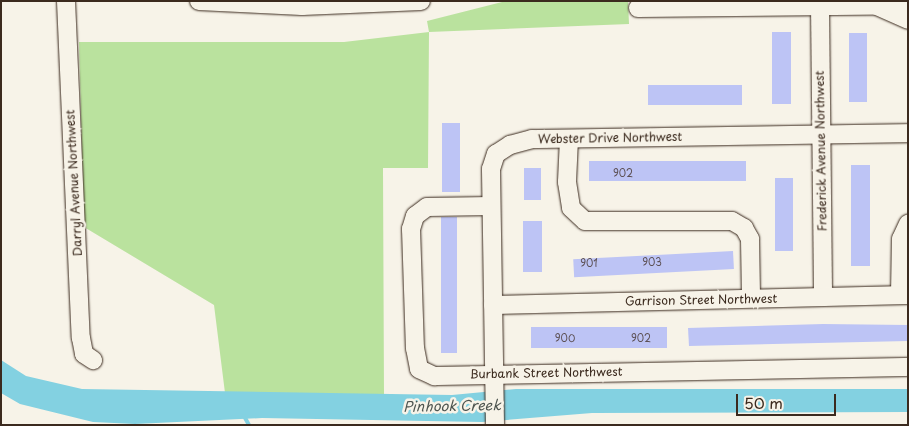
<!DOCTYPE html>
<style>
body{margin:0}
#map{position:relative;width:909px;height:426px;overflow:hidden;background:#f7f3e8;font-family:"Playpen Sans",sans-serif}
div>[style]{position:absolute}
.green>*{inset:0;background:#bae29e}
.water>*{inset:0;background:#83d1e1}
.stream>*{height:4px;margin:-2px;padding:0 2px;transform-origin:2px;border-radius:2px;background:#83d1e1}
.building>*{inset:0;background:#bdc4f5;transform-origin:0 0}
.roads{filter:drop-shadow(0 0 1px #3b2a1e) drop-shadow(0 0 1px #3b2a1e)}
.minor>*{height:18px;margin:-9px;padding:0 9px;transform-origin:9px;border-radius:9px;background:#f7f3e8}
span{translate:-50% -50%;white-space:nowrap;text-align:center;line-height:1.15;-webkit-text-stroke:5px #f7f3e8;paint-order:stroke}
.number-label{font-size:10px;color:#5c5054}
.number-label span{-webkit-text-stroke-width:0}
.street-label{font-size:12px;color:#3b2a1e}
.water-label{font-size:14px;color:#4d544f;font-style:italic}
.frame{position:absolute;inset:0;border:2px solid #3b2a1e;pointer-events:none}
.scale{position:absolute;left:736px;top:394px;width:100px;height:22px;box-sizing:border-box;border:2px solid #3b2a1e;border-top:0;padding-left:6px;font-size:15px;line-height:18px;white-space:nowrap;color:#3b2a1e;-webkit-text-stroke:4px #f7f3e8;paint-order:stroke}
</style>
<div id="map">
<div class="green">
<div style="clip-path:polygon(506px 1px,628px 1px,629px 24px,429px 32px,428px 168px,383px 168px,384px 395px,225px 393px,214px 305px,84px 227px,79px 42px,344px 42px,429px 32px,427px 21px)"></div>
</div>
<div class="water">
<div style="clip-path:polygon(1px 360px,26px 376px,82px 389px,452px 395px,516px 389px,908px 389px,908px 412px,592px 413px,482px 422px,262px 418px,135px 424px,93px 422px,20px 404px,1px 393px)"></div>
</div>
<div class="stream">
<div style="left:244px;top:416px;width:10px;rotate:61deg"></div>
</div>
<div class="building">
<div style="left:772px;top:32px;width:19px;height:72px"></div>
<div style="left:849px;top:33px;width:18px;height:69px"></div>
<div style="left:742px;top:85px;width:20px;height:94px;rotate:90deg"></div>
<div style="left:442px;top:123px;width:18px;height:69px"></div>
<div style="left:746px;top:161px;width:20px;height:157px;rotate:90deg"></div>
<div style="left:851px;top:165px;width:19px;height:101px"></div>
<div style="left:524px;top:168px;width:17px;height:32px"></div>
<div style="left:775px;top:178px;width:18px;height:73px"></div>
<div style="left:441px;top:217px;width:16px;height:136px"></div>
<div style="left:523px;top:221px;width:19px;height:51px"></div>
<div style="left:733px;top:251px;width:18px;height:160px;rotate:87deg"></div>
<div style="clip-path:polygon(823px 324px,908px 325px,908px 341px,689px 346px,688px 328px)"></div>
<div style="left:667px;top:327px;width:21px;height:136px;rotate:90deg"></div>
</div>
<div class="roads">
<div class="minor">
<div style="left:66px;top:1px;width:337px;rotate:87.5deg"></div>
<div style="left:81px;top:338px;width:16px;rotate:79deg"></div>
<div style="left:84px;top:354px;width:11px;rotate:34deg"></div>
<div style="left:199px;top:1px;width:103px;rotate:2.8deg"></div>
<div style="left:302px;top:6px;width:119px;rotate:-2.4deg"></div>
<div style="left:820px;top:5px;width:292px;rotate:89.4deg"></div>
<div style="left:877px;top:6px;width:34px;rotate:24deg"></div>
<div style="left:638px;top:8px;width:270px;rotate:-0.6deg"></div>
<div style="left:569px;top:139px;width:43px;rotate:92.7deg"></div>
<div style="left:567px;top:182px;width:26px;rotate:81deg"></div>
<div style="left:571px;top:208px;width:19px;rotate:43deg"></div>
<div style="left:585px;top:221px;width:147px"></div>
<div style="left:732px;top:221px;width:14px;rotate:30deg"></div>
<div style="left:744px;top:228px;width:13px;rotate:61deg"></div>
<div style="left:750px;top:239px;width:59px;rotate:89deg"></div>
<div style="left:491px;top:206px;width:64px;rotate:179.1deg"></div>
<div style="left:427px;top:207px;width:15px;rotate:143deg"></div>
<div style="left:415px;top:216px;width:14px;rotate:107deg"></div>
<div style="left:411px;top:229px;width:119px;rotate:88.1deg"></div>
<div style="left:415px;top:348px;width:21px;rotate:79deg"></div>
<div style="left:419px;top:369px;width:17px;rotate:25deg"></div>
<div style="left:434px;top:376px;width:474px;rotate:-1.1deg"></div>
<div style="left:900px;top:295px;width:56px;rotate:-89deg"></div>
<div style="left:901px;top:239px;width:17px;rotate:-65deg"></div>
<div style="left:493px;top:305px;width:415px;rotate:-1.4deg"></div>
<div style="left:495px;top:425px;width:256px;rotate:-90.9deg"></div>
<div style="left:491px;top:169px;width:16px;rotate:-72deg"></div>
<div style="left:496px;top:154px;width:17px;rotate:-33deg"></div>
<div style="left:510px;top:145px;width:23px;rotate:-15deg"></div>
<div style="left:532px;top:139px;width:376px;rotate:-0.9deg"></div>
</div>
</div>
<div class="number-label">
<span style="left:623px;top:173px">902</span>
<span style="left:652px;top:262px">903</span>
<span style="left:589px;top:263px">901</span>
<span style="left:565px;top:338px">900</span>
<span style="left:641px;top:338px">902</span>
</div>
<div class="street-label">
<span style="left:610px;top:138px;rotate:-1deg">Webster Drive Northwest</span>
<span style="left:821px;top:151px;rotate:-91deg">Frederick Avenue Northwest</span>
<span style="left:74px;top:183px;rotate:-93deg">Darryl Avenue Northwest</span>
<span style="left:701px;top:300px;rotate:-1deg">Garrison Street Northwest</span>
<span style="left:546px;top:373px;rotate:-1deg">Burbank Street Northwest</span>
</div>
<div class="water-label">
<span style="left:452px;top:406px;rotate:-1deg">Pinhook Creek</span>
</div>
<div class="frame"></div>
<div class="scale">50 m</div>
</div>
